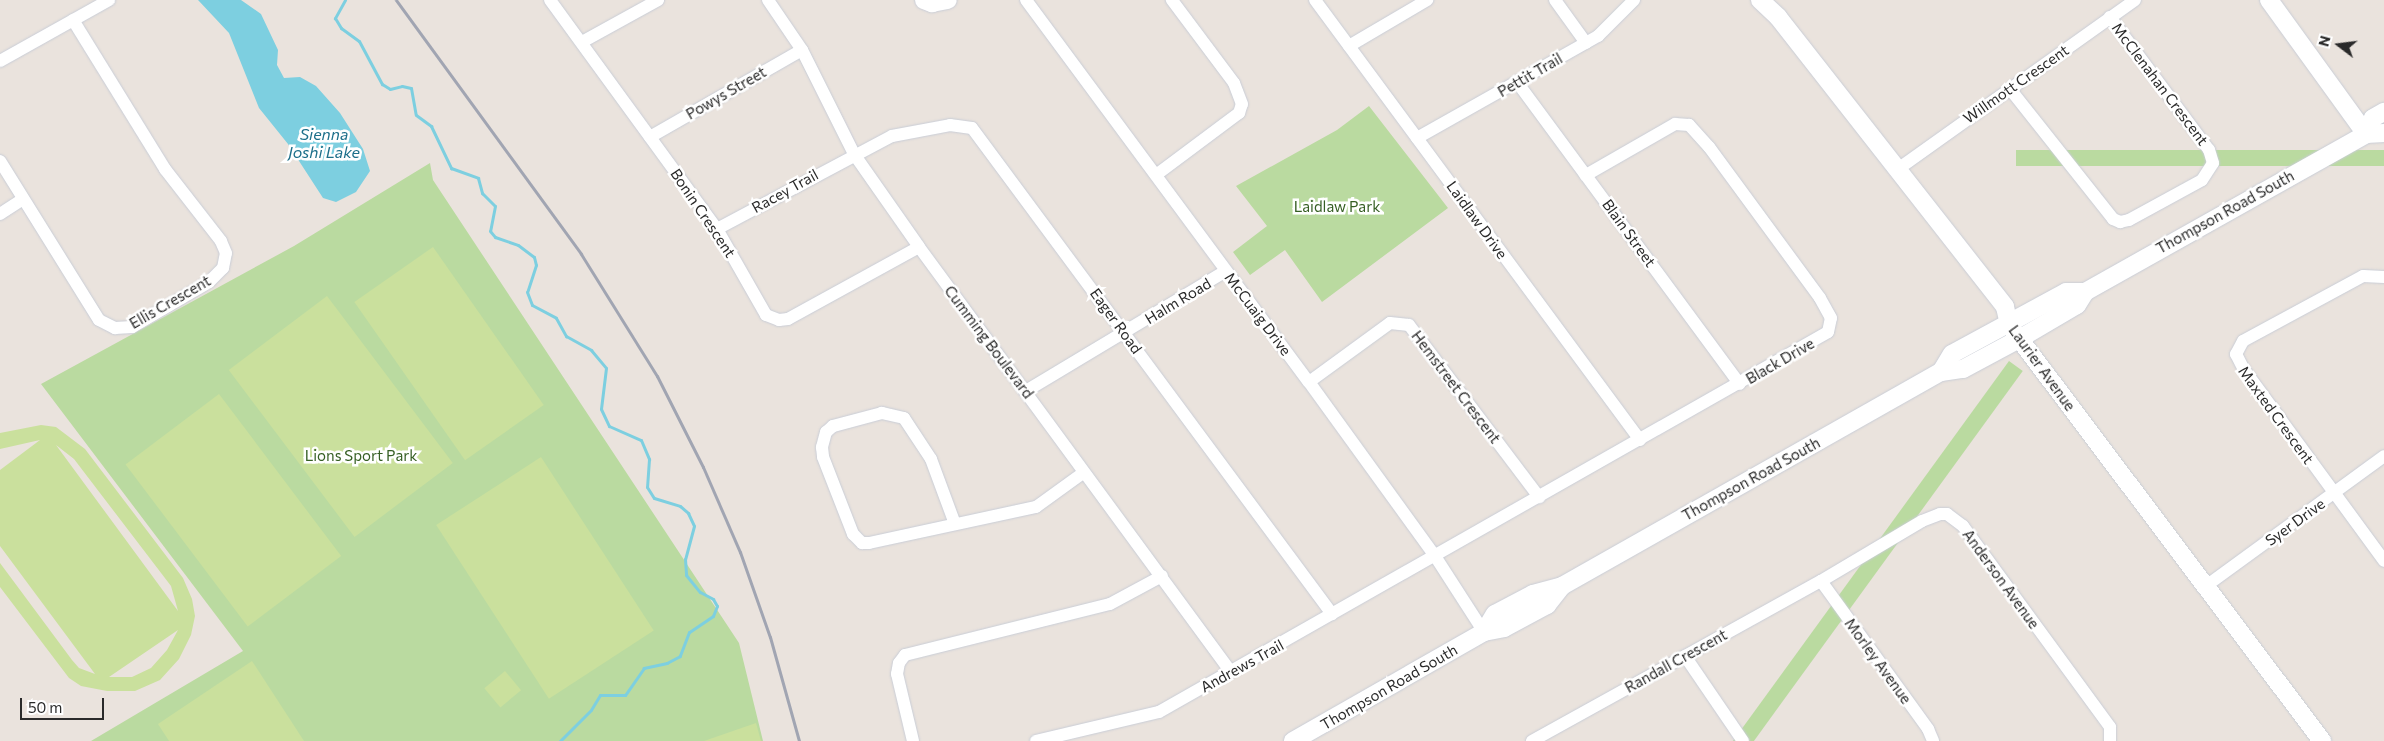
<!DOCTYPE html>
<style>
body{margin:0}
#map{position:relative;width:2384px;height:741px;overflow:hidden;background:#eae3dd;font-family:Commissioner,sans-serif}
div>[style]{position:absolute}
.green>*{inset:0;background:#badaa0;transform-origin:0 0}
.pitch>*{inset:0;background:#cae09d;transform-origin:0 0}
.water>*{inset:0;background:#7dcfe0}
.stream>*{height:3px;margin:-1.5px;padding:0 1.5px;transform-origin:1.5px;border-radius:1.5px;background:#7dcfe0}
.roads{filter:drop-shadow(0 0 1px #c9cdd6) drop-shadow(0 0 1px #c9cdd6)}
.street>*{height:12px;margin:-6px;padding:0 6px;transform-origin:6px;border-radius:6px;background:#fff}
.secondary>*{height:18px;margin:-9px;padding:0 9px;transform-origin:9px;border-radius:9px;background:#fff}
.rail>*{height:3px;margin:-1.5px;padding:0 1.5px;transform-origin:1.5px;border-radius:1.5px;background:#a1a5b2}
span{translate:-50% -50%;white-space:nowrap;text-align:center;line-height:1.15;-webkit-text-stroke:5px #fff;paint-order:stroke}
.street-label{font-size:15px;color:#2a2a2a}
.park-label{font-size:15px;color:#355e23}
.water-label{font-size:16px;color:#1d6f8a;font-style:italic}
.north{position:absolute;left:2314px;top:20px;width:50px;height:50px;-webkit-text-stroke:4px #fff;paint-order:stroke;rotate:285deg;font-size:14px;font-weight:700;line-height:20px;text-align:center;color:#2a2a2a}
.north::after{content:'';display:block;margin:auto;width:18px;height:22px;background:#2a2a2a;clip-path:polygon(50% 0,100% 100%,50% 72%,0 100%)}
.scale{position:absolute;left:20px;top:698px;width:84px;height:22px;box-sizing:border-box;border:2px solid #2a2a2a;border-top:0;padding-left:6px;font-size:15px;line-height:18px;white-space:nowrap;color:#2a2a2a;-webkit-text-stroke:4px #fff;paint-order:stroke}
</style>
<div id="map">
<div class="green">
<div style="clip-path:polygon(1369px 106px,1448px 208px,1322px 302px,1285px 250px,1250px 275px,1233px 252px,1267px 226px,1236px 186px,1337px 130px)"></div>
<div style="left:2384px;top:150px;width:16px;height:368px;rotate:90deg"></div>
<div style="clip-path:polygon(430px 163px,433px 180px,739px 643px,763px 741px,91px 741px,243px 651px,41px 384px,294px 246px)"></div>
<div style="left:2009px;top:361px;width:17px;height:769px;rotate:36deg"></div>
</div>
<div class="pitch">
<div style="left:433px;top:247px;width:193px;height:96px;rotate:55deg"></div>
<div style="left:327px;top:296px;width:209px;height:123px;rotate:53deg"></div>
<div style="left:219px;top:394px;width:203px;height:117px;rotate:53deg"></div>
<div style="clip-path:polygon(evenodd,41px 425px,56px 427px,85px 449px,183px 578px,192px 599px,195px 616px,191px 635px,179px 659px,160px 680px,135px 691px,107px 691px,81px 686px,69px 678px,0 587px,0 563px,72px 660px,79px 668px,95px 674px,0 546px,0 470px,40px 440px,0 449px,0 433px,41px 425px,56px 445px,74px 459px,171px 586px,178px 611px,56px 445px,41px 425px,178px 630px,167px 650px,151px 668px,132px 677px,109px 677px,178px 630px)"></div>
<div style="left:541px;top:457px;width:207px;height:125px;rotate:57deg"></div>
<div style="clip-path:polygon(252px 661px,304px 741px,169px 741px,158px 724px)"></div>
<div style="left:505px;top:671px;width:25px;height:27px;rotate:50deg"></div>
<div style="clip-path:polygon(756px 723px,761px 741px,704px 741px)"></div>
</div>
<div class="water">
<div style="clip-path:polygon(198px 0,241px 0,261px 14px,278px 50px,277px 65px,284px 78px,300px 77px,316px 86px,340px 113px,363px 149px,370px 171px,356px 192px,336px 202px,323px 198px,288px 144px,259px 108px,229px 33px)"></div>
</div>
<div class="stream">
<div style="left:345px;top:0;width:21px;rotate:119deg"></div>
<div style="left:335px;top:18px;width:12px;rotate:59deg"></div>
<div style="left:341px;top:28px;width:22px;rotate:36deg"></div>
<div style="left:359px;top:41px;width:49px;rotate:61.9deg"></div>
<div style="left:382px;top:84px;width:9px;rotate:32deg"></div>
<div style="left:390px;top:89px;width:12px;rotate:-14deg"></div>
<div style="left:402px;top:86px;width:9px;rotate:13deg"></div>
<div style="left:411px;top:88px;width:27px;rotate:80deg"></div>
<div style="left:416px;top:115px;width:19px;rotate:36deg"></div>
<div style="left:431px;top:126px;width:47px;rotate:64.5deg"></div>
<div style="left:451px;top:168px;width:29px;rotate:20deg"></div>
<div style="left:478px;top:178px;width:16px;rotate:75deg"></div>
<div style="left:482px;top:193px;width:18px;rotate:45deg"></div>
<div style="left:495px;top:206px;width:25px;rotate:101deg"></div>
<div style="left:490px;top:231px;width:8px;rotate:50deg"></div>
<div style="left:495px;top:237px;width:24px;rotate:19deg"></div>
<div style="left:518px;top:245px;width:20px;rotate:37deg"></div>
<div style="left:534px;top:257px;width:8px;rotate:76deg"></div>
<div style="left:536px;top:265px;width:28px;rotate:108deg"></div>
<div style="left:527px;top:292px;width:14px;rotate:69deg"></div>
<div style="left:532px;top:305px;width:27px;rotate:28deg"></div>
<div style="left:556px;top:318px;width:21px;rotate:61deg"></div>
<div style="left:566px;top:336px;width:29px;rotate:29deg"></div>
<div style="left:591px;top:350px;width:23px;rotate:50deg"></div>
<div style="left:606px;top:368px;width:41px;rotate:97deg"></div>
<div style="left:601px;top:409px;width:19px;rotate:65deg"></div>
<div style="left:609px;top:426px;width:35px;rotate:24deg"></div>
<div style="left:641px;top:440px;width:21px;rotate:67deg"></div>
<div style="left:649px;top:459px;width:28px;rotate:94deg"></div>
<div style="left:647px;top:487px;width:13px;rotate:58deg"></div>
<div style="left:654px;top:498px;width:27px;rotate:17deg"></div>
<div style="left:680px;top:506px;width:11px;rotate:41deg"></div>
<div style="left:688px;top:513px;width:14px;rotate:65deg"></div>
<div style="left:694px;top:526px;width:34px;rotate:105deg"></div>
<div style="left:685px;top:559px;width:16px;rotate:86deg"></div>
<div style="left:686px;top:575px;width:22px;rotate:51deg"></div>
<div style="left:700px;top:592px;width:15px;rotate:28deg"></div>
<div style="left:713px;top:599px;width:8px;rotate:60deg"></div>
<div style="left:717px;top:606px;width:11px;rotate:112deg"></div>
<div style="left:713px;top:616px;width:29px;rotate:146deg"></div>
<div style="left:689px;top:632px;width:26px;rotate:111deg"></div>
<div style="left:680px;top:656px;width:15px;rotate:152deg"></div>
<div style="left:667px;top:663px;width:24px;rotate:168deg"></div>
<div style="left:644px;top:668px;width:33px;rotate:125deg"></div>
<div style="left:625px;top:695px;width:25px;rotate:180deg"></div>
<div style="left:600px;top:695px;width:17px;rotate:121deg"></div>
<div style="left:591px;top:710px;width:44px;rotate:135deg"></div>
</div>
<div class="roads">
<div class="street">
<div style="left:550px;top:0;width:283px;rotate:53.9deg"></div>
<div style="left:717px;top:229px;width:99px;rotate:60.3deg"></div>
<div style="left:766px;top:315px;width:14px;rotate:21deg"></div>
<div style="left:779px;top:320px;width:9px;rotate:-6deg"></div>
<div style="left:788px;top:319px;width:149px;rotate:-28.8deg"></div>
<div style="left:768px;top:0;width:60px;rotate:55.8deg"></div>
<div style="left:802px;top:50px;width:116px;rotate:63.4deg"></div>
<div style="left:854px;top:154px;width:113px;rotate:55deg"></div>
<div style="left:919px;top:247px;width:527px;rotate:53.72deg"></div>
<div style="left:1026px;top:0;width:475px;rotate:53.5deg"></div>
<div style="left:1309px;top:382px;width:215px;rotate:54.1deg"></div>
<div style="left:1435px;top:556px;width:90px;rotate:57.2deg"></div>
<div style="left:1315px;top:0;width:547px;rotate:53.55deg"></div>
<div style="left:1555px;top:0;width:53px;rotate:54.2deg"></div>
<div style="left:582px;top:42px;width:87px;rotate:-28.9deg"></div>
<div style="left:1349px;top:46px;width:91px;rotate:-30.5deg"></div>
<div style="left:0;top:61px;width:125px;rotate:-29.2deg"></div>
<div style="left:1517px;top:82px;width:375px;rotate:53.6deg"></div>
<div style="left:2010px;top:89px;width:166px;rotate:51.6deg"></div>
<div style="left:2113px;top:219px;width:8px;rotate:23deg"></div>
<div style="left:2120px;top:222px;width:9px;rotate:-13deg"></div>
<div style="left:2129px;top:220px;width:83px;rotate:-28.7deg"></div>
<div style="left:2202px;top:180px;width:20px;rotate:-57deg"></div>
<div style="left:2213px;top:163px;width:14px;rotate:-107deg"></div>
<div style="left:2209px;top:150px;width:166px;rotate:-126.7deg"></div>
<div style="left:650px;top:137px;width:175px;rotate:-29.8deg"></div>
<div style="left:1417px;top:138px;width:208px;rotate:-29.4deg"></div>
<div style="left:1598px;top:36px;width:51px;rotate:-45deg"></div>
<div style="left:0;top:161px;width:187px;rotate:58.1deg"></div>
<div style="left:99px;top:320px;width:18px;rotate:27deg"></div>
<div style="left:115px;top:328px;width:17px;rotate:-3deg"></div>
<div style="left:132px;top:327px;width:89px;rotate:-30.3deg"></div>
<div style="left:209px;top:282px;width:20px;rotate:-45deg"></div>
<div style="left:223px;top:268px;width:15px;rotate:-79deg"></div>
<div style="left:226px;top:253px;width:13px;rotate:-113deg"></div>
<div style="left:221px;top:241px;width:91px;rotate:-127.9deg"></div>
<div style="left:165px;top:169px;width:175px;rotate:-121.7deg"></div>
<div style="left:1898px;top:169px;width:291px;rotate:-35.5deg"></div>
<div style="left:1156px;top:175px;width:104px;rotate:-36.8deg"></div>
<div style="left:1239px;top:113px;width:9px;rotate:-72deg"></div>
<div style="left:1242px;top:104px;width:22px;rotate:-111deg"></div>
<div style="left:1234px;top:83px;width:104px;rotate:-126.8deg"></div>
<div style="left:0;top:214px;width:27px;rotate:-33deg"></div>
<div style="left:717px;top:229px;width:198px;rotate:-28deg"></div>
<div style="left:892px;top:136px;width:59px;rotate:-10.7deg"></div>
<div style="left:950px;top:125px;width:22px;rotate:8deg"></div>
<div style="left:972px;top:128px;width:605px;rotate:53.47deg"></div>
<div style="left:2384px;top:277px;width:21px;rotate:-177deg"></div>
<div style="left:2363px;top:276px;width:136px;rotate:151.6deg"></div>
<div style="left:2243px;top:341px;width:15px;rotate:118deg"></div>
<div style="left:2236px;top:354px;width:16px;rotate:63deg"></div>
<div style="left:2243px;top:368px;width:239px;rotate:53.8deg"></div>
<div style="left:1309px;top:382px;width:100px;rotate:-36.1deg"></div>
<div style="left:1390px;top:323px;width:19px;rotate:6deg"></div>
<div style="left:1409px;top:325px;width:216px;rotate:52.9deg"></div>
<div style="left:1026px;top:391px;width:233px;rotate:-31deg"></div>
<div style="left:955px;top:524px;width:69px;rotate:-110.3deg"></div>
<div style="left:931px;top:459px;width:49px;rotate:-123.4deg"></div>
<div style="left:904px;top:418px;width:23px;rotate:-167deg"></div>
<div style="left:882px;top:413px;width:51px;rotate:165.1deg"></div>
<div style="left:833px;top:426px;width:9px;rotate:139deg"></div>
<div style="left:826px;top:432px;width:16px;rotate:105deg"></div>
<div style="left:822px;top:447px;width:10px;rotate:84deg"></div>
<div style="left:823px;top:457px;width:83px;rotate:68.7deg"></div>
<div style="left:853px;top:534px;width:13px;rotate:45deg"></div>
<div style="left:862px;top:543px;width:7px"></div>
<div style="left:869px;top:543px;width:171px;rotate:-12.2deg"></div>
<div style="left:1036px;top:507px;width:58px;rotate:-35.9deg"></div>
<div style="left:1821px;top:581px;width:183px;rotate:54.1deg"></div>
<div style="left:1928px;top:729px;width:13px;rotate:67deg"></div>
<div style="left:2206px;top:586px;width:220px;rotate:-36.1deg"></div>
<div style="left:1685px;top:656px;width:103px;rotate:55.7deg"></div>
<div style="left:913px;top:741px;width:69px;rotate:-103.4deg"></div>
<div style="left:897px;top:674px;width:11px;rotate:-80deg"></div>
<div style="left:899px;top:663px;width:10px;rotate:-53deg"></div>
<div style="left:905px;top:655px;width:211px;rotate:-14deg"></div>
<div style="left:1110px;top:604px;width:59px;rotate:-28.3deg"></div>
<div style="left:1036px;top:741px;width:126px;rotate:-13.3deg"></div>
<div style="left:1159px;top:712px;width:769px;rotate:-29.6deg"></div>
<div style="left:1828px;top:332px;width:14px;rotate:-78deg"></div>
<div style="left:1831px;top:318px;width:23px;rotate:-119deg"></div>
<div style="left:1820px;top:298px;width:187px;rotate:-126.3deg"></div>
<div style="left:1709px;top:147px;width:30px;rotate:-132deg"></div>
<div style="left:1689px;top:125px;width:14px;rotate:-176deg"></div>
<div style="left:1675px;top:124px;width:103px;rotate:150.2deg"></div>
<div style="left:1532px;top:741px;width:330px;rotate:-29deg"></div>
<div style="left:1821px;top:581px;width:117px;rotate:-30.7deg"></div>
<div style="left:1922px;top:521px;width:19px;rotate:-21deg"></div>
<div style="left:1940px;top:514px;width:7px"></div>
<div style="left:1947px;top:514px;width:20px;rotate:37deg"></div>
<div style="left:1963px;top:526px;width:249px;rotate:53.8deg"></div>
<div style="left:2110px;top:727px;width:14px;rotate:90deg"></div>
</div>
<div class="secondary">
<div style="left:924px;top:0;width:9px;rotate:21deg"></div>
<div style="left:932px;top:3px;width:16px;rotate:-11deg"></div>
<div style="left:1760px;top:0;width:25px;rotate:43deg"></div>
<div style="left:1778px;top:17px;width:368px;rotate:51.9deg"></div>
<div style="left:2005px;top:307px;width:18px;rotate:77deg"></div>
<div style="left:2009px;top:325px;width:521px;rotate:53.04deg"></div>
<div style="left:2269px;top:0;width:165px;rotate:54.1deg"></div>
<div style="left:2366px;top:134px;width:17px;rotate:-66deg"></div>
<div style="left:2373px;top:118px;width:13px;rotate:-29deg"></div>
<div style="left:1941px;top:372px;width:21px;rotate:-59deg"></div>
<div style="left:1952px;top:354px;width:130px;rotate:-28.5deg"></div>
<div style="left:2066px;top:292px;width:19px"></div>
<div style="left:2085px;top:292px;width:322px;rotate:-29.3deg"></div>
<div style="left:2366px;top:134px;width:18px;rotate:-3deg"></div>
<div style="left:1484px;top:632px;width:21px;rotate:-59deg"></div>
<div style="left:1495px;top:614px;width:43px;rotate:-27.8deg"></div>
<div style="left:1533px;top:594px;width:30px;rotate:-15deg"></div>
<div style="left:1562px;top:586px;width:435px;rotate:-29.5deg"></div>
<div style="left:1941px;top:372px;width:22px;rotate:-8deg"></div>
<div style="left:1963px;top:369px;width:64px;rotate:-28.2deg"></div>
<div style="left:2019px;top:339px;width:67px;rotate:-30.4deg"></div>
<div style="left:2077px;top:305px;width:15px;rotate:-58deg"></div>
<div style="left:1293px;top:741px;width:220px;rotate:-29.7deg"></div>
<div style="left:1484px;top:632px;width:20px;rotate:-11deg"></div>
<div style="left:1504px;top:628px;width:49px;rotate:-28.1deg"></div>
<div style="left:1547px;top:605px;width:24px;rotate:-52deg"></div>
</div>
</div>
<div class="rail">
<div style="left:396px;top:0;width:314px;rotate:53.9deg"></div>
<div style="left:581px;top:254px;width:144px;rotate:58.1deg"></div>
<div style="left:657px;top:376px;width:102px;rotate:63.2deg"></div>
<div style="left:703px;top:467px;width:93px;rotate:66.5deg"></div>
<div style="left:740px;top:552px;width:90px;rotate:70.6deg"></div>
<div style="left:770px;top:637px;width:108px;rotate:74.4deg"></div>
</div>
<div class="street-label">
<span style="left:1530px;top:75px;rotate:-30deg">Pettit Trail</span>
<span style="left:2016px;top:84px;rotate:-35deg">Willmott Crescent</span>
<span style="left:2160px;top:84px;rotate:53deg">McClenahan Crescent</span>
<span style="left:726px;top:93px;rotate:-30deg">Powys Street</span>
<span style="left:785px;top:191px;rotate:-29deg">Racey Trail</span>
<span style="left:2225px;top:212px;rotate:-29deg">Thompson Road South</span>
<span style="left:703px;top:213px;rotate:56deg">Bonin Crescent</span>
<span style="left:1477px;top:220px;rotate:54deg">Laidlaw Drive</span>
<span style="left:1629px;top:233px;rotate:54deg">Blain Street</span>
<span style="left:1178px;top:301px;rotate:-31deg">Halm Road</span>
<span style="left:170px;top:302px;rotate:-30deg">Ellis Crescent</span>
<span style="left:1258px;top:314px;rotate:53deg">McCuaig Drive</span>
<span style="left:1116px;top:321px;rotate:54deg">Eager Road</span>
<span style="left:989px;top:342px;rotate:53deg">Cumming Boulevard</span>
<span style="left:1780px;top:361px;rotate:-30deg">Black Drive</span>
<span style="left:2042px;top:368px;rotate:54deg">Laurier Avenue</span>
<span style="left:1456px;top:387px;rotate:53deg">Hemstreet Crescent</span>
<span style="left:2276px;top:415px;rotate:54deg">Maxted Crescent</span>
<span style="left:1751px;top:479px;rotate:-29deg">Thompson Road South</span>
<span style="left:2295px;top:522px;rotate:-36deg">Syer Drive</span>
<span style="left:2001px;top:579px;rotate:54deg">Anderson Avenue</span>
<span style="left:1676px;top:661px;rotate:-29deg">Randall Crescent</span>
<span style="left:1878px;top:661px;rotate:54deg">Morley Avenue</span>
<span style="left:1242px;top:666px;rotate:-29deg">Andrews Trail</span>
<span style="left:1389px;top:687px;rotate:-30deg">Thompson Road South</span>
</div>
<div class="park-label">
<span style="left:1337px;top:207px">Laidlaw Park</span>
<span style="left:361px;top:456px">Lions Sport Park</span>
</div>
<div class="water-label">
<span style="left:324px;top:143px">Sienna<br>Joshi Lake</span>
</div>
<div class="north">N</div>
<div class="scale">50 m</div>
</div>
